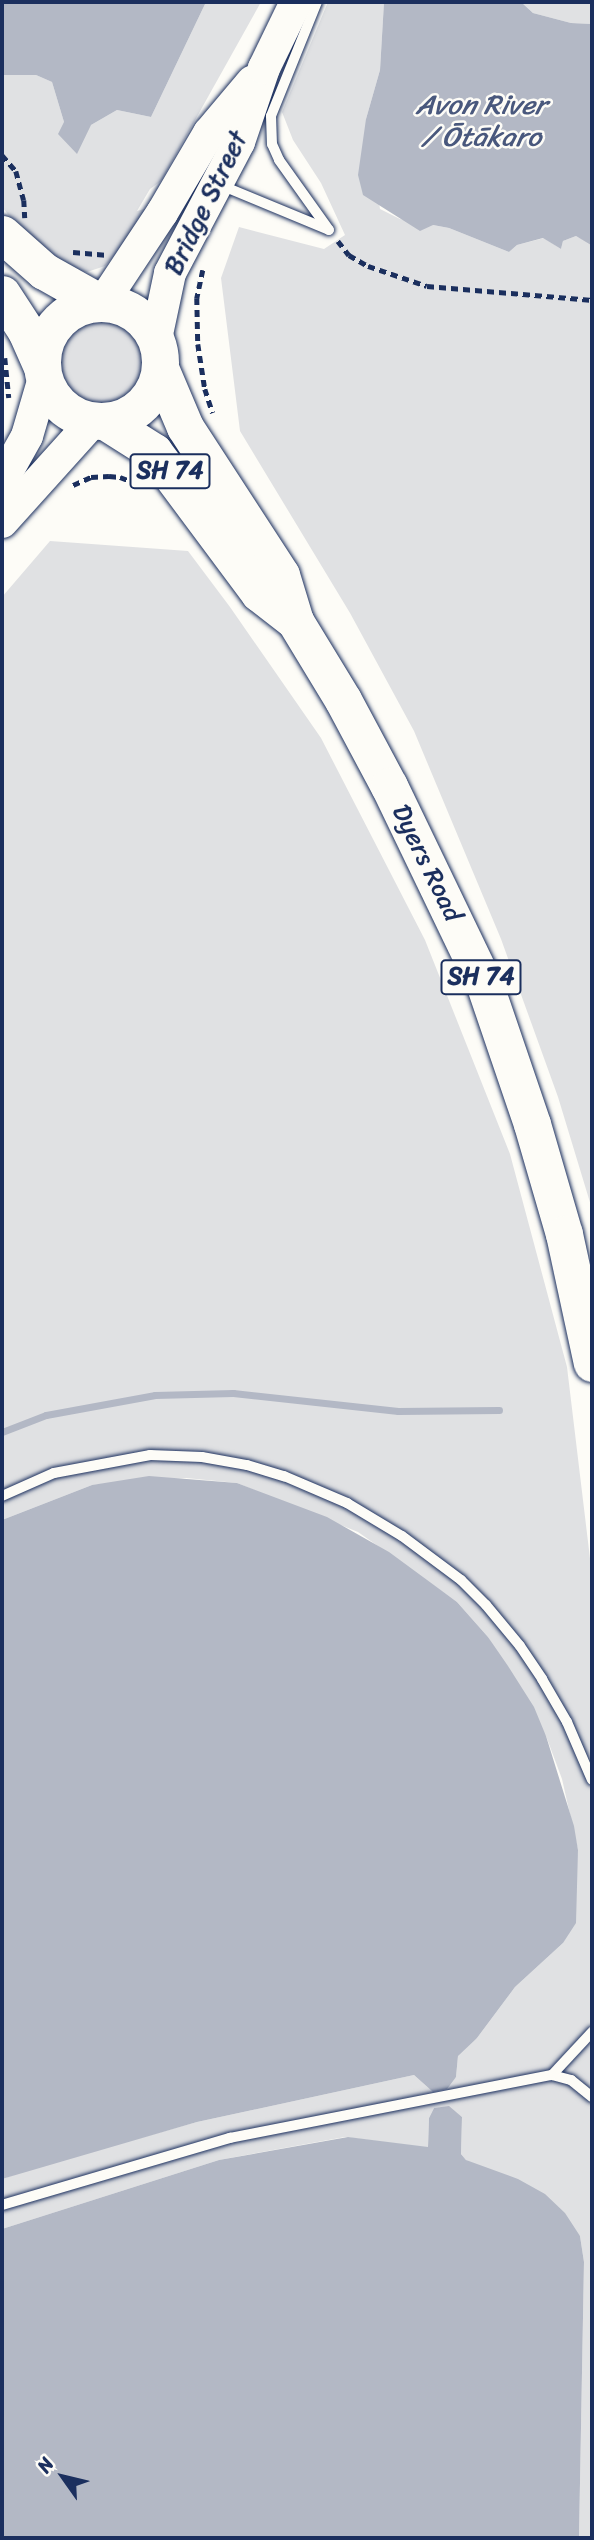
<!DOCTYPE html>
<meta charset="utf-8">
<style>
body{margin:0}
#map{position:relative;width:594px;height:2540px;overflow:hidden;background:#fdfcf7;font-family:Sriracha,sans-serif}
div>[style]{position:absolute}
.green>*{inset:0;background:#e0e1e3}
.round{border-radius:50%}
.water>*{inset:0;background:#b3b8c5}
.stream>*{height:7px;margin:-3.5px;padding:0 3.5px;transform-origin:3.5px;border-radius:3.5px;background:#b3b8c5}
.path>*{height:4.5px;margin-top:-2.25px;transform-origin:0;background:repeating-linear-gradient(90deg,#1b2f5e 0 7px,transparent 0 12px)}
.roads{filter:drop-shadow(0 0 2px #1b2f5e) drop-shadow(0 0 2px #1b2f5e)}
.service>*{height:10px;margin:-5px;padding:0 5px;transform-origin:5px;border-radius:5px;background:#fdfcf7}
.secondary>*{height:32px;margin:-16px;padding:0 16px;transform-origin:16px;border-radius:16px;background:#fdfcf7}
.trunk>*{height:37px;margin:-18.5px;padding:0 18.5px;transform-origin:18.5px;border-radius:18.5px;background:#fdfcf7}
.trunk>.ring{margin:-18.5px;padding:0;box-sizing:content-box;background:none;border:37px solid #fdfcf7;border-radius:50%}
span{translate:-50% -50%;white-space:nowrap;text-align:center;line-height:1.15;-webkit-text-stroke:5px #fdfcf7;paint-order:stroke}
.shield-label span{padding:2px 5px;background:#fdfcf7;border:2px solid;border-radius:5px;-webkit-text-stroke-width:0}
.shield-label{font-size:24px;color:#1b2f5e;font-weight:700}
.street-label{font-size:26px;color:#1b2f5e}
.water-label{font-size:28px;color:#49587d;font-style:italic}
.frame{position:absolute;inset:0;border:4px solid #1b2f5e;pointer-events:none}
.north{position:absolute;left:28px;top:2442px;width:70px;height:70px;-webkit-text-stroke:5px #fdfcf7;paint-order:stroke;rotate:304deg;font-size:19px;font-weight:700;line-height:28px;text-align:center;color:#1b2f5e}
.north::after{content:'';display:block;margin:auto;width:24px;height:32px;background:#1b2f5e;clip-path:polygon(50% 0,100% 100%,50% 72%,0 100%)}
</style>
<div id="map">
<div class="green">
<div style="clip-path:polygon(206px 2px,261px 2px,161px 181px,150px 189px,137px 211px,148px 208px,130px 238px,105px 266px,87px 272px,75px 271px,25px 235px,2px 207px,2px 75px,36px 75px,52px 82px,64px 122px,91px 125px,117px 110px,151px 117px)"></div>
<div style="clip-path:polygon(328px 2px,384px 2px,380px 70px,366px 119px,380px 209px,400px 219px,449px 228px,509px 252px,517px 245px,544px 238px,561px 249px,563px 241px,576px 236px,592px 244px,592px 1209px,558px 1097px,501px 939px,414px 731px,350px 613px,240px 431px,221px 278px,239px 227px,324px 249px,345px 235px,321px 183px,293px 140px,282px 112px)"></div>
<div style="clip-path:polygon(521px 2px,592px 2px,592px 24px,571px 23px,533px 13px)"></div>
<div class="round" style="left:58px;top:318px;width:86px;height:86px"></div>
<div style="clip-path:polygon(50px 541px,188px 551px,230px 607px,321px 738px,425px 940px,510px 1154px,567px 1367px,592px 1575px,592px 2538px,579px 2538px,584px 2262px,580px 2236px,466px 2160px,461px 2154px,462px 2117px,449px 2107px,434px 2108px,429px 2118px,428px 2148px,345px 2137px,219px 2160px,2px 2229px,2px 2179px,37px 2167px,197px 2122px,414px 2075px,433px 2092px,456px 2077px,458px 2056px,463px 2048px,477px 2038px,515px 1987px,563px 1943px,578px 1850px,562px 1779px,546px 1736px,488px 1637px,457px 1602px,358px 1532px,237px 1483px,186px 1478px,92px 1485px,2px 1520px,2px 597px)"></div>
</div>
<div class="water">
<div style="clip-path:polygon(2px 2px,206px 2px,151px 117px,117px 110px,91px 125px,77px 154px,58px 134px,64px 122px,52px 82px,36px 75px,2px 75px)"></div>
<div style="clip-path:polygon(384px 2px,521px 2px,533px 13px,571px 23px,592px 24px,591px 245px,576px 236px,563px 241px,561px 249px,543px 238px,517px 245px,509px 252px,449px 228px,433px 225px,420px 231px,363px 195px,358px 175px,366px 119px,380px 70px)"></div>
<div style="clip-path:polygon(149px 1476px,237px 1483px,327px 1517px,389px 1552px,457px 1602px,488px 1637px,508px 1666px,534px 1707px,546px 1736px,574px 1826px,578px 1850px,576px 1923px,563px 1943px,515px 1987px,477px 2038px,458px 2056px,456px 2077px,447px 2089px,433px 2092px,414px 2075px,197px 2122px,2px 2179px,2px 1520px,92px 1485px)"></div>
<div style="clip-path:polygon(449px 2106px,462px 2117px,461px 2154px,466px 2160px,518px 2179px,545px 2194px,565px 2213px,580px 2236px,584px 2262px,579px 2538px,2px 2538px,2px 2229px,219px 2160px,348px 2137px,428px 2147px,429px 2118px,434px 2108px)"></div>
</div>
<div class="stream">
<div style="left:2px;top:1432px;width:47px;rotate:-21.1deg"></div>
<div style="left:46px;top:1415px;width:111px;rotate:-10.4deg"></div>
<div style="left:155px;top:1395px;width:78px;rotate:-1.5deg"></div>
<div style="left:233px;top:1393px;width:166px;rotate:6.2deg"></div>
<div style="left:398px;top:1411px;width:101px;rotate:-0.6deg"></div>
</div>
<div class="path">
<div style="left:2px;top:155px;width:21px;rotate:49deg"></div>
<div style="left:16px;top:171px;width:30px;rotate:75deg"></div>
<div style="left:24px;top:200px;width:18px;rotate:87deg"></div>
<div style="left:338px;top:241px;width:18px;rotate:52deg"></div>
<div style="left:349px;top:255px;width:22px;rotate:30deg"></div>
<div style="left:368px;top:266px;width:62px;rotate:18.7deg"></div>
<div style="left:427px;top:286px;width:166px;rotate:4.8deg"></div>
<div style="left:73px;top:252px;width:32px;rotate:5deg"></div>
<div style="left:203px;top:270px;width:29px;rotate:102deg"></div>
<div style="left:197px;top:298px;width:46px;rotate:88.8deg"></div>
<div style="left:198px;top:344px;width:46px;rotate:81.2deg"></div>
<div style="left:205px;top:389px;width:25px;rotate:72deg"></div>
<div style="left:5px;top:358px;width:40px;rotate:84.3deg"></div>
<div style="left:73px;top:485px;width:20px;rotate:-24deg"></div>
<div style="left:91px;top:477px;width:18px;rotate:-3deg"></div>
<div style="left:109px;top:476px;width:11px;rotate:5deg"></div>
<div style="left:120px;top:477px;width:22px;rotate:21deg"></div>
</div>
<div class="roads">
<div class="service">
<div style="left:317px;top:2px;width:123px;rotate:112deg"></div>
<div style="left:271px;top:116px;width:28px;rotate:88deg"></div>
<div style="left:272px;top:144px;width:17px;rotate:66deg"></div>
<div style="left:279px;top:160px;width:86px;rotate:54.5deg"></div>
<div style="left:218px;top:184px;width:120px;rotate:22.5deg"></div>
<div style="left:2px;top:1496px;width:57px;rotate:-23.9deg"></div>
<div style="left:54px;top:1473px;width:98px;rotate:-10.6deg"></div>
<div style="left:150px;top:1455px;width:52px;rotate:2.2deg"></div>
<div style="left:202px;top:1457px;width:46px;rotate:10.1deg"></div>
<div style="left:247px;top:1465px;width:39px;rotate:17deg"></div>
<div style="left:284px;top:1476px;width:69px;rotate:23.2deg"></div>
<div style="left:347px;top:1503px;width:64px;rotate:31deg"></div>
<div style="left:402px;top:1536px;width:74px;rotate:36.7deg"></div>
<div style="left:461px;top:1580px;width:35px;rotate:45deg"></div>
<div style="left:486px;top:1605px;width:53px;rotate:50.3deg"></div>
<div style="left:520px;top:1646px;width:40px;rotate:56deg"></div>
<div style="left:542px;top:1679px;width:50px;rotate:59.8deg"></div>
<div style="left:567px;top:1722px;width:63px;rotate:66.7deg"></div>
<div style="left:552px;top:2075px;width:20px;rotate:15deg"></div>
<div style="left:571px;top:2080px;width:27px;rotate:39deg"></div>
<div style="left:2px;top:2205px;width:238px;rotate:-16.4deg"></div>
<div style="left:230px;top:2138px;width:328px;rotate:-11.1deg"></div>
<div style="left:552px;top:2075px;width:59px;rotate:-47.1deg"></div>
</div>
<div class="secondary">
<div style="left:103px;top:302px;width:107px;rotate:-56.5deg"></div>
<div style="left:162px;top:213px;width:93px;rotate:-59.6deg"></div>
<div style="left:209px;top:133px;width:67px;rotate:-49.9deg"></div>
<div style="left:156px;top:339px;width:67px;rotate:-78deg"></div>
<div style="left:170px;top:273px;width:148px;rotate:-62.2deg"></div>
<div style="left:239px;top:142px;width:78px;rotate:-71.3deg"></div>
<div style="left:264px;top:68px;width:73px;rotate:-64.1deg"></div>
<div style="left:2px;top:481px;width:51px;rotate:-60.9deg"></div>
<div style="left:27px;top:436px;width:60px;rotate:-73.7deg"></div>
<div style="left:2px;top:522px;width:136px;rotate:-48deg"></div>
</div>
<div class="trunk">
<div style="left:2px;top:234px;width:56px;rotate:41.4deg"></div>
<div style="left:44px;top:271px;width:63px;rotate:29.4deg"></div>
<div style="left:2px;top:294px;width:44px;rotate:57deg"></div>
<div style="left:26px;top:331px;width:39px;rotate:66deg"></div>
<div class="ring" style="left:42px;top:303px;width:81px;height:81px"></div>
<div style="left:160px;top:368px;width:64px;rotate:67deg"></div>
<div style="left:185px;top:427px;width:176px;rotate:57deg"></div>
<div style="left:281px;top:575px;width:48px;rotate:73.1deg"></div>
<div style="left:295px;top:621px;width:92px;rotate:58.7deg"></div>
<div style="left:343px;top:700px;width:98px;rotate:61.9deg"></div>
<div style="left:389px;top:786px;width:219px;rotate:64.3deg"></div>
<div style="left:484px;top:983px;width:149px;rotate:71.2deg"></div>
<div style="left:532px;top:1124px;width:115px;rotate:73.8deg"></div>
<div style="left:564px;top:1234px;width:132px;rotate:77.8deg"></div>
<div style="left:105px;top:421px;width:58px;rotate:32.3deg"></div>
<div style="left:154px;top:452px;width:176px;rotate:53.3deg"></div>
<div style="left:259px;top:593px;width:46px;rotate:37.9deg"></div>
</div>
</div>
<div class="shield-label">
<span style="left:170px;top:471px">SH 74</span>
<span style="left:481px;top:977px">SH 74</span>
</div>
<div class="street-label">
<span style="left:206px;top:203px;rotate:-64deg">Bridge Street</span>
<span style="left:427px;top:863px;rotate:64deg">Dyers Road</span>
</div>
<div class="water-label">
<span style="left:481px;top:121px">Avon River<br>/ Ōtākaro</span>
</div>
<div class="frame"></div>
<div class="north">N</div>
</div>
